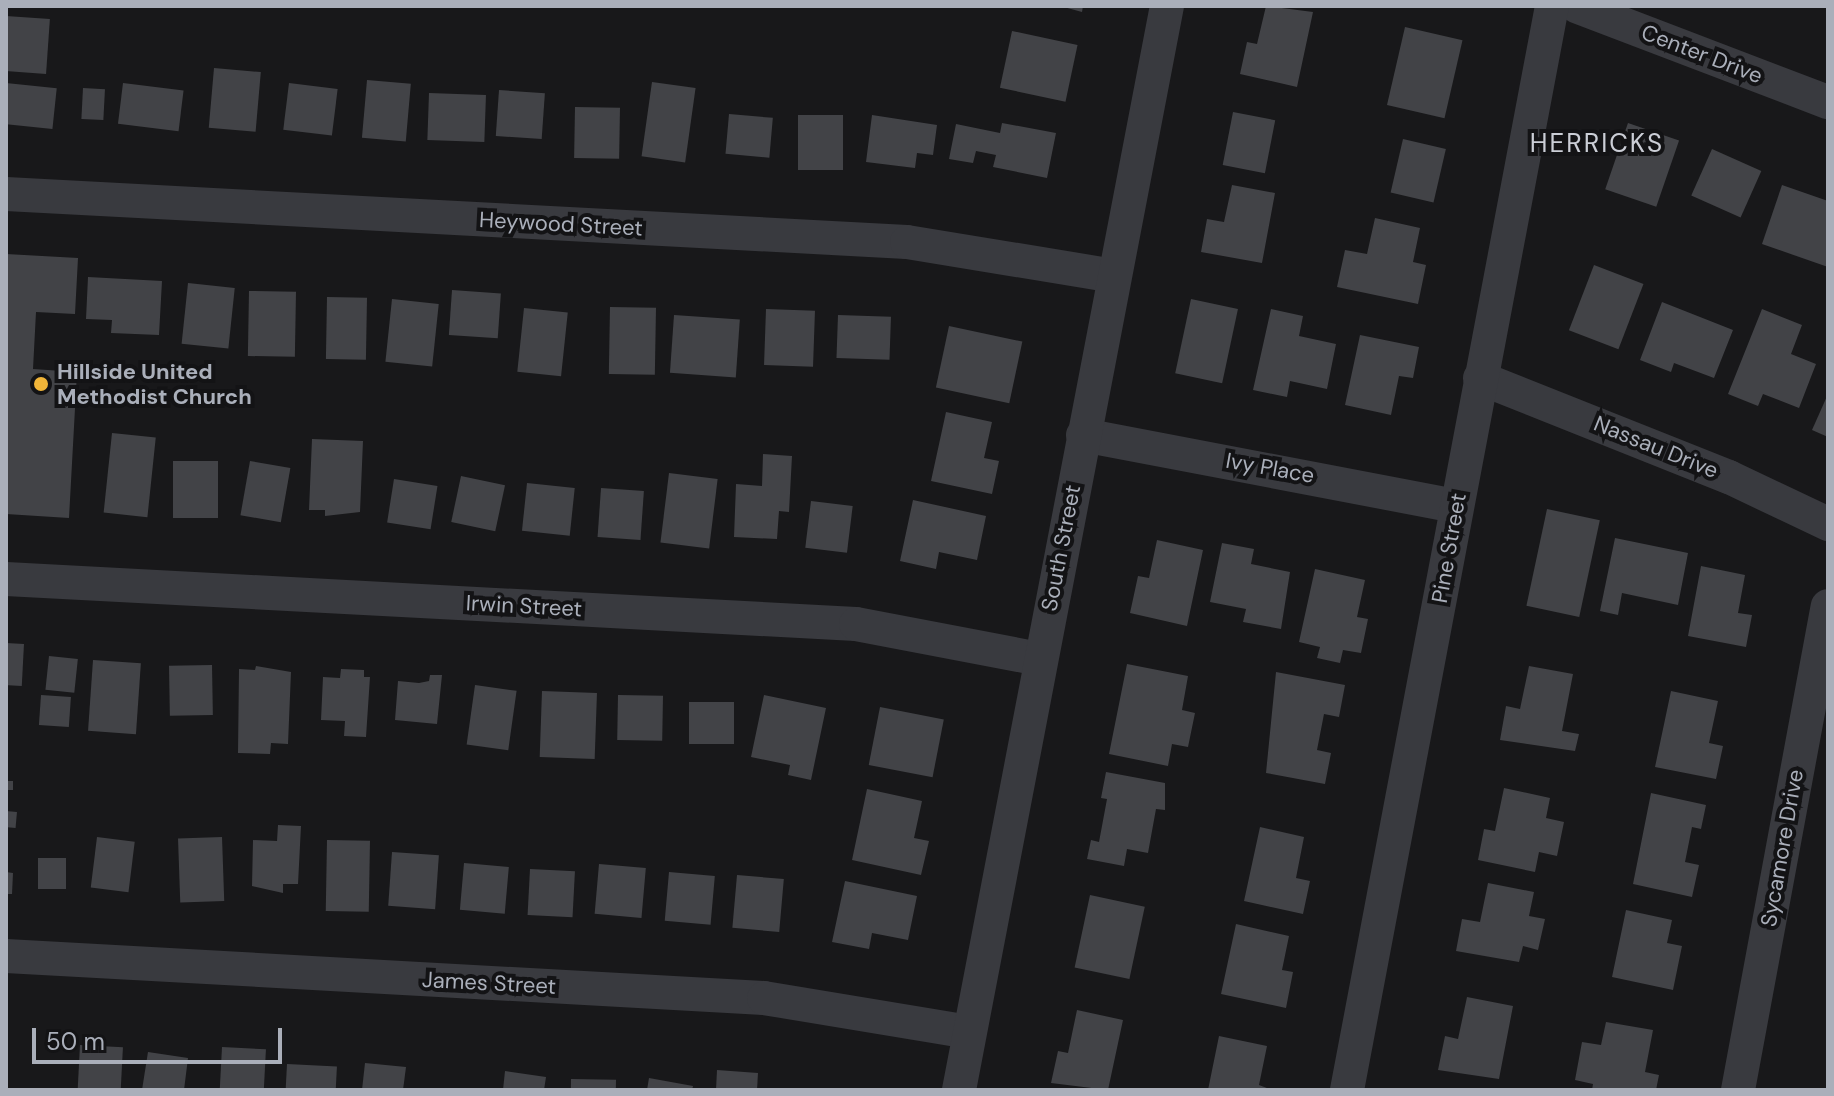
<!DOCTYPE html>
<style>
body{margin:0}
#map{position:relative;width:1834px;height:1096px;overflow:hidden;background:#18181a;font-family:"DM Sans",sans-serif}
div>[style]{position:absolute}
.building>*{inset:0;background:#424347;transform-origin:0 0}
.minor>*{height:34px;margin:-17px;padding:0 17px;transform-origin:17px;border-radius:17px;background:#393a3f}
.dots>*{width:22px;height:22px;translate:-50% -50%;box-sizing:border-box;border:4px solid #131315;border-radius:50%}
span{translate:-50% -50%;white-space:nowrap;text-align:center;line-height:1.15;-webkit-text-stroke:8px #131315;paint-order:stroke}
.street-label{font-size:22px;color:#aaafba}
.poi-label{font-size:22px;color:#aaafba;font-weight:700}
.left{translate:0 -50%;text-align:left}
.quarter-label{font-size:26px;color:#cbced6;letter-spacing:2px}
.frame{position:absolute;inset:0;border:8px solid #aaafba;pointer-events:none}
.scale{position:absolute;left:32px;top:1028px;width:250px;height:36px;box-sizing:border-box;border:4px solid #aaafba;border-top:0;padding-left:10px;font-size:24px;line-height:28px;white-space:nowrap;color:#aaafba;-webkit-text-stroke:6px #131315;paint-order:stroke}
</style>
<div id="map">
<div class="building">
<div style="clip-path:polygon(1060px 6px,1083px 6px,1082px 12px)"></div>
<div style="clip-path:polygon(1266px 6px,1313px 12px,1297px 87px,1240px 74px,1247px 42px,1257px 44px)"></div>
<div style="left:6px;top:16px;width:44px;height:55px;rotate:4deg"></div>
<div style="left:1405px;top:27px;width:59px;height:80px;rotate:13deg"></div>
<div style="left:1012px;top:31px;width:67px;height:58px;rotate:12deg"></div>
<div style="left:214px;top:68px;width:47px;height:60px;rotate:5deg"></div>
<div style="left:367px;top:80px;width:44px;height:58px;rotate:5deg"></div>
<div style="left:652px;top:82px;width:44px;height:75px;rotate:8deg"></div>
<div style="left:6px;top:83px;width:51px;height:41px;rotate:6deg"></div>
<div style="left:123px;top:83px;width:61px;height:41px;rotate:7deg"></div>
<div style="left:289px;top:83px;width:49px;height:47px;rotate:7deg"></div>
<div style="left:83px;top:88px;width:22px;height:31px;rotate:3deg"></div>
<div style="left:499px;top:90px;width:46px;height:46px;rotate:4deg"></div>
<div style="left:429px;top:93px;width:57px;height:47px;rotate:2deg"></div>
<div style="left:575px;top:107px;width:45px;height:51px;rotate:1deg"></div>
<div style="left:1233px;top:112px;width:43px;height:54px;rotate:11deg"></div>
<div style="left:729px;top:114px;width:44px;height:40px;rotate:5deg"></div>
<div style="left:798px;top:115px;width:45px;height:55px"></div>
<div style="clip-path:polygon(872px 115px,937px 125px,933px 155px,917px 153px,915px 168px,866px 162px)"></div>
<div style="clip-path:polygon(1002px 123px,1056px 133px,1047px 178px,993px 167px,996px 155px,976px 151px,973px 163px,949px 159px,956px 124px,1000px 133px)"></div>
<div style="left:1628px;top:123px;width:54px;height:70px;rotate:19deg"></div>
<div style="left:1403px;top:139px;width:44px;height:55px;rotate:13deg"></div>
<div style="left:1712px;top:149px;width:54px;height:51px;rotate:24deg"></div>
<div style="clip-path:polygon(1232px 185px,1275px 193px,1262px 263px,1201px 252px,1207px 219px,1224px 222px)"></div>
<div style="clip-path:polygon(1782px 185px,1828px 201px,1828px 267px,1762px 244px)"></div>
<div style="clip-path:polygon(1375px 218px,1420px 228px,1413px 262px,1426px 265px,1418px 304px,1337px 287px,1345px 250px,1367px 254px)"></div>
<div style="clip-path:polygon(6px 254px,78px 258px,75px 314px,36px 312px,33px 369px,77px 372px,69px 518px,6px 514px)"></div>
<div style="left:1594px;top:265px;width:53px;height:70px;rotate:21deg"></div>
<div style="clip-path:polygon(88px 277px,162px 281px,159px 335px,111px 333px,112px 320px,86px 319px)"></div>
<div style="left:188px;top:283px;width:47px;height:61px;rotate:6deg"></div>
<div style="left:452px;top:290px;width:49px;height:45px;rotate:4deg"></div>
<div style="left:249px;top:291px;width:47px;height:65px;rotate:1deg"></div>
<div style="left:327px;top:297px;width:40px;height:62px;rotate:1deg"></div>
<div style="left:392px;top:299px;width:47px;height:63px;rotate:6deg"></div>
<div style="left:1191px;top:299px;width:48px;height:76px;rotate:12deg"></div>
<div style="clip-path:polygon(1662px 302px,1733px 330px,1714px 378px,1674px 363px,1671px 372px,1640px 360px)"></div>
<div style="left:610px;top:307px;width:46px;height:67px;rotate:1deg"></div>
<div style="left:524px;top:308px;width:44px;height:64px;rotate:6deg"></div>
<div style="left:766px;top:309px;width:49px;height:56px;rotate:2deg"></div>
<div style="clip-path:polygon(1271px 309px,1303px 316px,1299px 336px,1336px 344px,1327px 389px,1290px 381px,1287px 397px,1253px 390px)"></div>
<div style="clip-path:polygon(1762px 309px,1802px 325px,1791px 354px,1816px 364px,1799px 408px,1763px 394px,1758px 406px,1728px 394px)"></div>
<div style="left:674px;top:315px;width:66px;height:58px;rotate:4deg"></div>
<div style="left:838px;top:315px;width:53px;height:43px;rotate:2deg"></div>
<div style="left:949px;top:326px;width:75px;height:63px;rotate:12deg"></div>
<div style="clip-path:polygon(1360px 335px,1419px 347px,1413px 378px,1399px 376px,1391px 415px,1345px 405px)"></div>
<div style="clip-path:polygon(1828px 394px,1828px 437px,1812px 430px)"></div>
<div style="clip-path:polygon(946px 412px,992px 422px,984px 458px,999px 461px,992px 494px,931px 481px)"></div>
<div style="left:112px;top:433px;width:44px;height:80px;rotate:6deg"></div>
<div style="clip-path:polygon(312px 439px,363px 441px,360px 512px,325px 516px,325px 510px,309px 510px)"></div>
<div style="clip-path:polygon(763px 454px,792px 456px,789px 512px,779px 511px,777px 539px,734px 537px,736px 484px,762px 486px)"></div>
<div style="left:173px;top:461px;width:45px;height:57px"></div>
<div style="left:250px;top:461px;width:41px;height:55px;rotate:10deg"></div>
<div style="left:669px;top:473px;width:49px;height:70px;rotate:7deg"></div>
<div style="left:461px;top:476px;width:45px;height:47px;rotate:12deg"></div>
<div style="left:394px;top:479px;width:44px;height:44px;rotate:9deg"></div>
<div style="left:527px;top:483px;width:48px;height:48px;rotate:6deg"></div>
<div style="left:601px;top:488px;width:43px;height:49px;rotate:4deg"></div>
<div style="clip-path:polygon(913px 500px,986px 516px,977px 560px,939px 552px,936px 569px,900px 561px)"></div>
<div style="left:811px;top:501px;width:42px;height:47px;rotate:7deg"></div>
<div style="left:1547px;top:509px;width:54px;height:99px;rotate:12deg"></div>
<div style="clip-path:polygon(1615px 538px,1688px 553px,1678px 605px,1622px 593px,1618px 615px,1600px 611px)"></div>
<div style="clip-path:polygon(1157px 540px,1203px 550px,1187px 626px,1130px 613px,1138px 576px,1149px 578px)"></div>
<div style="clip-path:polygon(1222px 543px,1254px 549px,1251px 564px,1290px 572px,1281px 629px,1243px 622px,1246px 609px,1210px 602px)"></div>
<div style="clip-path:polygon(1701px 566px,1745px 575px,1738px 613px,1752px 615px,1746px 647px,1688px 636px)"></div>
<div style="clip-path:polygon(1315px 569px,1365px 580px,1357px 617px,1368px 619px,1361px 653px,1343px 650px,1340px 663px,1317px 658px,1320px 647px,1299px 642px)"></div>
<div style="left:6px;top:643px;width:18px;height:42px;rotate:3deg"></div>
<div style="left:49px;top:656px;width:29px;height:34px;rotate:6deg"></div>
<div style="left:93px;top:660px;width:48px;height:71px;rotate:4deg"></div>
<div style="clip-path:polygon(1127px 664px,1188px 676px,1182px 710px,1195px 713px,1188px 747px,1172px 744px,1168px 766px,1109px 754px)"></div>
<div style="left:212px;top:665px;width:50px;height:43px;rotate:89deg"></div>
<div style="clip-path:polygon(256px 666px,291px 672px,288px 744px,271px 743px,270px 754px,238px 753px,239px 669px,255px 670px)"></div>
<div style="clip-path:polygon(1529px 666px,1573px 674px,1562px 731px,1579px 734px,1575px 751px,1500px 740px,1506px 706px,1520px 709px)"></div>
<div style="clip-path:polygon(341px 669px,364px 670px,364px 677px,370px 677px,366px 737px,344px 736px,345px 721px,321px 720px,323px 677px,340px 678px)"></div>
<div style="clip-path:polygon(1276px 672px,1345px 685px,1339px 717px,1324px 714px,1317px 750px,1331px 753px,1325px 784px,1266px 773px)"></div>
<div style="clip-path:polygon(430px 675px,442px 675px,437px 724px,395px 720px,398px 681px,419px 683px,429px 681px)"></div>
<div style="left:475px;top:685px;width:42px;height:60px;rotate:8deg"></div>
<div style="left:542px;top:691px;width:55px;height:66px;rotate:2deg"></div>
<div style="clip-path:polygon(1671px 691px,1718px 701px,1709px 743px,1723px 746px,1716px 779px,1655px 767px)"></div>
<div style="left:41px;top:695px;width:30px;height:30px;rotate:4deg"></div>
<div style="left:618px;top:695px;width:45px;height:45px;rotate:1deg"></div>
<div style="clip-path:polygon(764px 695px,826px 708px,811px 780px,788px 775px,790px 765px,751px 757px)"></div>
<div style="left:689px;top:702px;width:45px;height:42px"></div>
<div style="left:880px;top:707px;width:65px;height:59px;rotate:11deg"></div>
<div style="clip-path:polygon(1106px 772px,1165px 783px,1165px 810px,1156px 809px,1148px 853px,1127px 849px,1124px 866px,1087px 859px,1091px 840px,1099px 842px,1107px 799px,1101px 798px)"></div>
<div style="left:6px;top:781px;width:7px;height:9px"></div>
<div style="clip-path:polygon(1504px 788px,1550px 798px,1546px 818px,1564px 822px,1557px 856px,1539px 852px,1535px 872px,1478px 860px,1484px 829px,1495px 831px)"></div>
<div style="clip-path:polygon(867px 789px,922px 801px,914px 838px,929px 841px,921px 875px,852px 860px)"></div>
<div style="clip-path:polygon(1651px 793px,1706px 805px,1701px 829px,1692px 827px,1685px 862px,1699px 865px,1692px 897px,1633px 884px)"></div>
<div style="left:6px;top:811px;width:11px;height:16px;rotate:5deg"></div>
<div style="clip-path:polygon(278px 825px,301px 826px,298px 884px,283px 884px,283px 893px,252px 886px,253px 840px,277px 841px)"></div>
<div style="clip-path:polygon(1260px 827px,1304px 837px,1296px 878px,1310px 881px,1303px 914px,1244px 901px)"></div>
<div style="left:97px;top:837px;width:38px;height:51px;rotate:7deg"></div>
<div style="left:222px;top:837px;width:64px;height:44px;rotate:88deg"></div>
<div style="left:327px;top:840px;width:43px;height:71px;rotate:1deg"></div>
<div style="left:392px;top:852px;width:47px;height:54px;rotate:4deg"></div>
<div style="left:38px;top:858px;width:28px;height:31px"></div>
<div style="left:464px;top:863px;width:45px;height:47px;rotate:5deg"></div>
<div style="left:599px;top:864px;width:47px;height:50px;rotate:5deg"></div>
<div style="left:530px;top:869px;width:45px;height:46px;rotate:3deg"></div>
<div style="clip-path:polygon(6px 872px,13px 873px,12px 894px,6px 894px)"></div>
<div style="left:669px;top:872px;width:46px;height:49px;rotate:5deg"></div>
<div style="left:737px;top:875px;width:47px;height:53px;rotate:5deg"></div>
<div style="clip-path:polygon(845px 881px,917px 896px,908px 940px,872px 933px,869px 949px,832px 942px)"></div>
<div style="clip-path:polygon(1488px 883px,1534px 892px,1529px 916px,1545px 919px,1538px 950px,1523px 946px,1519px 962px,1456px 951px,1462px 919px,1480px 922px)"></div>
<div style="left:1090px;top:895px;width:56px;height:74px;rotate:12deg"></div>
<div style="clip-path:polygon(1626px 910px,1672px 920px,1667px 943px,1682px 946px,1673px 990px,1612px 977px)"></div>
<div style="clip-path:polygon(1236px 924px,1289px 936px,1282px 970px,1293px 972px,1286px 1008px,1221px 994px)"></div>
<div style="clip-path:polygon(1467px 997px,1513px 1006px,1499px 1079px,1438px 1070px,1445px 1036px,1458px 1039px)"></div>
<div style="clip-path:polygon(1077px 1010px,1123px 1020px,1108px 1090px,1051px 1083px,1058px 1051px,1068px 1053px)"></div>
<div style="clip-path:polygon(1606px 1022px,1653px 1030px,1645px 1072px,1659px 1075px,1656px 1090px,1592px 1090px,1593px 1084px,1575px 1080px,1582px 1042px,1601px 1045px)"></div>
<div style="clip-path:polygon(1219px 1036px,1267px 1046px,1259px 1085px,1272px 1090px,1208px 1090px)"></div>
<div style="left:80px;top:1045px;width:43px;height:45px;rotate:3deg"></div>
<div style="left:222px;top:1047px;width:44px;height:43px;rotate:3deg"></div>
<div style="clip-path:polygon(148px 1052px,188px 1058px,184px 1090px,142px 1090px)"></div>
<div style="clip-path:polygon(365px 1063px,406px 1067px,403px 1090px,362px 1090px)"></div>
<div style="left:287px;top:1064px;width:50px;height:26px;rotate:3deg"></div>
<div style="clip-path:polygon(717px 1070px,758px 1073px,757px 1090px,716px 1090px)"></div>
<div style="clip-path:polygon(505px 1071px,546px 1077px,544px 1090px,503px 1090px)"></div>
<div style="clip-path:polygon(649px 1078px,693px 1086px,692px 1090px,647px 1090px)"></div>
<div style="left:571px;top:1079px;width:45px;height:11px;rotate:1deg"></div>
</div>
<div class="minor">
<div style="left:1576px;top:6px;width:270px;rotate:20.9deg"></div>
<div style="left:6px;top:194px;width:902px;rotate:3.05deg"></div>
<div style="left:907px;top:242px;width:210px;rotate:9.3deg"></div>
<div style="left:1480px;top:378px;width:268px;rotate:21.7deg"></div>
<div style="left:1729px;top:477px;width:110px;rotate:25.4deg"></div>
<div style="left:1083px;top:435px;width:379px;rotate:10.8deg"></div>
<div style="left:6px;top:579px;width:851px;rotate:3.03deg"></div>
<div style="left:856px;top:624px;width:186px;rotate:10.8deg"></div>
<div style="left:6px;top:956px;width:759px;rotate:3.17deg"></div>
<div style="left:764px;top:998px;width:208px;rotate:9.4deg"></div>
<div style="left:959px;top:1090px;width:1104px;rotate:-79.14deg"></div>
<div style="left:1347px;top:1090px;width:1103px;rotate:-79.29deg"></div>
<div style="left:1738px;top:1090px;width:492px;rotate:-79.5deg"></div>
</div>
<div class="dots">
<div style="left:41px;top:384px;background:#f1b539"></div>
</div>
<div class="street-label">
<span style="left:1702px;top:54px;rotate:21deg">Center Drive</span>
<span style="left:561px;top:224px;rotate:3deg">Heywood Street</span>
<span style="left:1656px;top:447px;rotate:22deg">Nassau Drive</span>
<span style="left:1270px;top:468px;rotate:10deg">Ivy Place</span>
<span style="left:1061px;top:548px;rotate:-79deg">South Street</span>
<span style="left:1449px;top:548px;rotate:-80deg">Pine Street</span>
<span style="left:524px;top:606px;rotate:3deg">Irwin Street</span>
<span style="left:1782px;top:848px;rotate:-80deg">Sycamore Drive</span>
<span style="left:489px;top:983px;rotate:3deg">James Street</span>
</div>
<div class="poi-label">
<span class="left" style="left:57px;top:384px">Hillside United<br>Methodist Church</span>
</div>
<div class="quarter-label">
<span style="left:1597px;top:144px">HERRICKS</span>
</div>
<div class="frame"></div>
<div class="scale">50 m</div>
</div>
